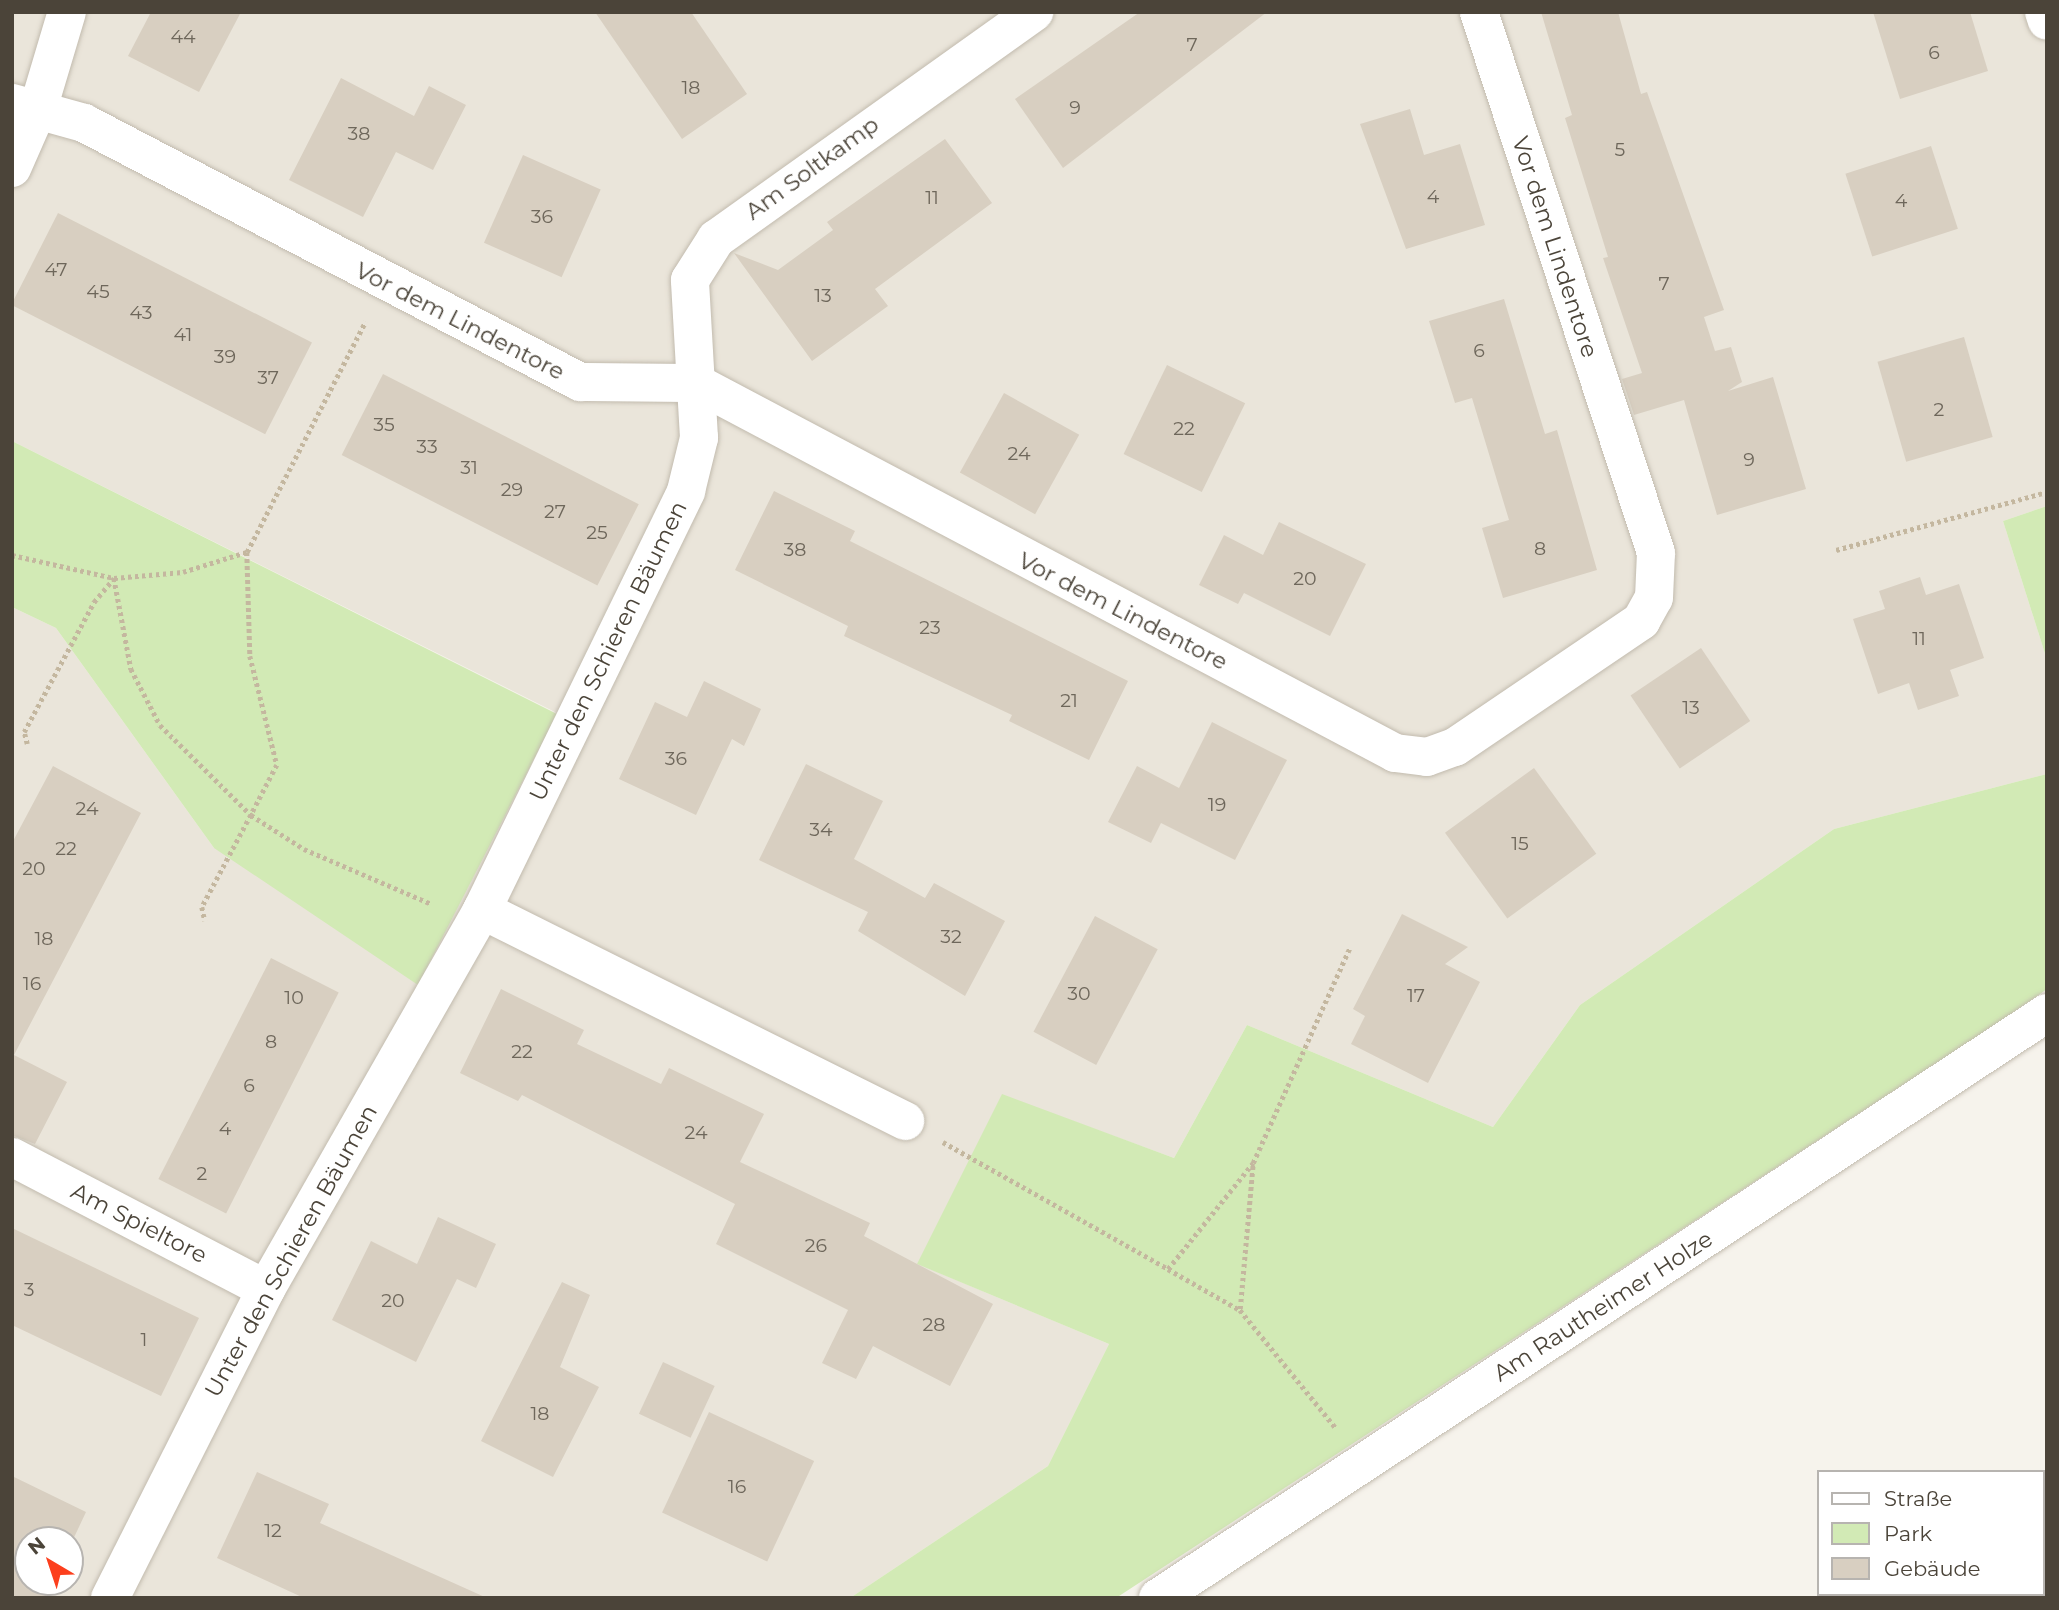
<!DOCTYPE html>
<meta charset="utf-8">
<style>
body{margin:0}
#map{position:relative;width:2059px;height:1610px;overflow:hidden;background:#f6f3ec;font-family:Montserrat,sans-serif}
div>[style]{position:absolute}
.residential>*{inset:0;background:#eae5da}
.green>*{inset:0;background:#d2eab5}
.building>*{inset:0;background:#d8cfc1;transform-origin:0 0}
.path>*{height:4.5px;margin-top:-2.25px;transform-origin:0;background:repeating-linear-gradient(90deg,#c4b79f 0 3.5px,transparent 0 7px)}
.roads{filter:drop-shadow(0 0 2px #c2bbae) drop-shadow(0 0 2px #c2bbae)}
.minor>*{height:38px;margin:-19px;padding:0 19px;transform-origin:19px;border-radius:19px;background:#fff}
.tertiary>*{height:38px;margin:-19px;padding:0 19px;transform-origin:19px;border-radius:19px;background:#fff}
span{translate:-50% -50%;white-space:nowrap;text-align:center;line-height:1.15;-webkit-text-stroke:5px #fff;paint-order:stroke}
.number-label{font-size:19px;color:#6e675b}
.number-label span{-webkit-text-stroke-width:0}
.street-label{font-size:23px;color:#4b4439}
.frame{position:absolute;inset:0;border:14px solid #4b4439;pointer-events:none}
.legend{position:absolute;left:1817px;top:1470px;width:228px;height:126px;box-sizing:border-box;background:#fff;border:2px solid #b7b4b0;margin:0;padding:9px 12px;list-style:none;font-size:21px;color:#4b4439}
.legend li{display:flex;align-items:center;gap:14px;height:35px}
.legend b{width:35px;border:2px solid #b7b4b0}
.north{position:absolute;left:14px;top:1526px;width:70px;height:70px;box-sizing:border-box;background:#fff;border:2px solid #b7b4b0;border-radius:50%;rotate:321deg;font-size:19px;font-weight:700;line-height:28px;text-align:center;color:#4b4439}
.north::after{content:'';display:block;margin:auto;width:24px;height:32px;background:#fc3f1d;clip-path:polygon(50% 0,100% 100%,50% 72%,0 100%)}
</style>
<div id="map">
<div class="residential">
<div style="clip-path:polygon(evenodd,12px 12px,2047px 12px,2047px 506px,2003px 521px,2047px 660px,2047px 774px,1834px 829px,1580px 1005px,1493px 1127px,1247px 1025px,1174px 1158px,1002px 1095px,918px 1264px,1109px 1344px,1048px 1466px,850px 1598px,12px 1598px,12px 607px,56px 628px,214px 848px,557px 713px,12px 441px,12px 12px,28px 1540px,70px 1540px,70px 1582px,28px 1582px,28px 1540px)"></div>
</div>
<div class="green">
<div style="clip-path:polygon(12px 441px,557px 714px,418px 985px,214px 848px,56px 628px,12px 607px)"></div>
<div style="clip-path:polygon(2047px 506px,2047px 660px,2003px 521px)"></div>
<div style="clip-path:polygon(2047px 774px,2047px 989px,2004px 1019px,1116px 1598px,850px 1598px,1048px 1466px,1109px 1344px,917px 1264px,1002px 1094px,1174px 1158px,1247px 1025px,1493px 1127px,1580px 1005px,1834px 829px)"></div>
</div>
<div class="building">
<div style="clip-path:polygon(151px 12px,241px 12px,199px 92px,128px 56px)"></div>
<div style="clip-path:polygon(595px 12px,691px 12px,747px 94px,682px 139px)"></div>
<div style="clip-path:polygon(1140px 12px,1267px 12px,1063px 168px,1015px 99px)"></div>
<div style="clip-path:polygon(1541px 12px,1618px 12px,1641px 94px,1647px 92px,1724px 310px,1704px 317px,1715px 351px,1731px 347px,1742px 382px,1728px 391px,1773px 377px,1806px 489px,1717px 515px,1684px 400px,1634px 415px,1622px 379px,1642px 373px,1603px 258px,1608px 257px,1565px 118px,1572px 115px)"></div>
<div style="clip-path:polygon(1873px 12px,1970px 12px,1988px 71px,1900px 99px)"></div>
<div style="clip-path:polygon(341px 78px,414px 116px,429px 86px,466px 105px,433px 170px,396px 152px,363px 217px,289px 180px)"></div>
<div style="clip-path:polygon(1410px 109px,1424px 155px,1460px 144px,1485px 225px,1406px 249px,1360px 124px)"></div>
<div style="clip-path:polygon(945px 139px,992px 203px,875px 289px,888px 306px,812px 361px,734px 253px,778px 270px,833px 230px,827px 222px)"></div>
<div style="left:1931px;top:146px;width:87px;height:90px;rotate:72deg"></div>
<div style="left:523px;top:155px;width:85px;height:96px;rotate:24deg"></div>
<div style="left:58px;top:213px;width:285px;height:103px;rotate:27deg"></div>
<div style="clip-path:polygon(1504px 299px,1545px 434px,1557px 430px,1597px 570px,1503px 598px,1482px 528px,1509px 520px,1472px 398px,1455px 403px,1429px 321px)"></div>
<div style="left:1964px;top:337px;width:104px;height:90px;rotate:74deg"></div>
<div style="left:1167px;top:365px;width:87px;height:99px;rotate:26deg"></div>
<div style="left:383px;top:374px;width:287px;height:91px;rotate:27deg"></div>
<div style="left:1004px;top:393px;width:86px;height:91px;rotate:29deg"></div>
<div style="clip-path:polygon(774px 491px,855px 531px,850px 541px,1128px 681px,1089px 760px,1009px 721px,1012px 715px,844px 636px,848px 626px,735px 570px)"></div>
<div style="clip-path:polygon(1279px 522px,1366px 564px,1330px 636px,1244px 593px,1238px 604px,1199px 585px,1224px 535px,1263px 555px)"></div>
<div style="clip-path:polygon(1920px 577px,1926px 595px,1959px 584px,1984px 658px,1950px 670px,1959px 696px,1918px 710px,1909px 683px,1878px 694px,1853px 619px,1885px 609px,1879px 591px)"></div>
<div style="left:1701px;top:648px;width:88px;height:85px;rotate:56deg"></div>
<div style="clip-path:polygon(704px 681px,761px 709px,744px 746px,732px 739px,696px 815px,619px 779px,655px 702px,687px 717px)"></div>
<div style="clip-path:polygon(1212px 722px,1287px 760px,1235px 860px,1161px 823px,1151px 843px,1108px 822px,1137px 766px,1179px 788px)"></div>
<div style="clip-path:polygon(806px 764px,883px 801px,854px 859px,925px 898px,934px 883px,1005px 921px,965px 996px,858px 931px,868px 912px,759px 860px)"></div>
<div style="clip-path:polygon(53px 766px,141px 813px,14px 1055px,67px 1082px,35px 1144px,12px 1135px,12px 843px)"></div>
<div style="left:1534px;top:768px;width:106px;height:110px;rotate:54deg"></div>
<div style="clip-path:polygon(1402px 914px,1468px 947px,1445px 964px,1480px 982px,1428px 1083px,1351px 1044px,1365px 1016px,1353px 1009px)"></div>
<div style="left:1095px;top:916px;width:71px;height:131px;rotate:28deg"></div>
<div style="left:271px;top:958px;width:76px;height:248px;rotate:27deg"></div>
<div style="clip-path:polygon(501px 989px,584px 1030px,577px 1044px,661px 1084px,669px 1068px,764px 1114px,740px 1162px,870px 1223px,864px 1236px,993px 1304px,950px 1386px,873px 1346px,856px 1379px,822px 1363px,848px 1310px,716px 1244px,735px 1204px,522px 1095px,518px 1101px,460px 1073px)"></div>
<div style="clip-path:polygon(438px 1217px,496px 1244px,476px 1288px,457px 1279px,416px 1362px,332px 1320px,371px 1241px,417px 1264px)"></div>
<div style="clip-path:polygon(12px 1228px,199px 1318px,161px 1396px,12px 1325px)"></div>
<div style="clip-path:polygon(562px 1282px,590px 1295px,560px 1367px,599px 1387px,553px 1477px,481px 1441px)"></div>
<div style="left:663px;top:1362px;width:57px;height:57px;rotate:25deg"></div>
<div style="left:709px;top:1412px;width:116px;height:111px;rotate:25deg"></div>
<div style="clip-path:polygon(257px 1472px,329px 1504px,320px 1523px,487px 1598px,304px 1598px,217px 1558px)"></div>
<div style="clip-path:polygon(12px 1476px,86px 1512px,70px 1546px,70px 1540px,28px 1540px,28px 1582px,52px 1582px,45px 1598px,12px 1598px)"></div>
</div>
<div class="path">
<div style="left:1836px;top:550px;width:219px;rotate:-15.4deg"></div>
<div style="left:247px;top:552px;width:104px;rotate:88.3deg"></div>
<div style="left:250px;top:656px;width:112px;rotate:76.1deg"></div>
<div style="left:277px;top:765px;width:56px;rotate:117.5deg"></div>
<div style="left:251px;top:815px;width:63px;rotate:32.7deg"></div>
<div style="left:304px;top:849px;width:139px;rotate:23.3deg"></div>
<div style="left:12px;top:555px;width:105px;rotate:12.7deg"></div>
<div style="left:114px;top:578px;width:69px;rotate:-5deg"></div>
<div style="left:183px;top:572px;width:67px;rotate:-17.4deg"></div>
<div style="left:247px;top:552px;width:259px;rotate:-62.8deg"></div>
<div style="left:27px;top:744px;width:12px;rotate:-104deg"></div>
<div style="left:24px;top:732px;width:148px;rotate:-61.7deg"></div>
<div style="left:94px;top:602px;width:31px;rotate:-50deg"></div>
<div style="left:114px;top:578px;width:93px;rotate:79.4deg"></div>
<div style="left:131px;top:669px;width:63px;rotate:62.6deg"></div>
<div style="left:160px;top:725px;width:128px;rotate:44.7deg"></div>
<div style="left:251px;top:815px;width:104px;rotate:118deg"></div>
<div style="left:202px;top:907px;width:14px;rotate:78deg"></div>
<div style="left:943px;top:1142px;width:258px;rotate:29.4deg"></div>
<div style="left:1168px;top:1269px;width:136px;rotate:-51.3deg"></div>
<div style="left:1253px;top:1163px;width:237px;rotate:-65.8deg"></div>
<div style="left:1168px;top:1269px;width:83px;rotate:29.7deg"></div>
<div style="left:1240px;top:1310px;width:151px;rotate:50.9deg"></div>
<div style="left:1240px;top:1309px;width:146px;rotate:-84.9deg"></div>
</div>
<div class="roads">
<div class="minor">
<div style="left:2044px;top:12px;width:9px;rotate:72deg"></div>
<div style="left:12px;top:103px;width:75px;rotate:15.5deg"></div>
<div style="left:84px;top:123px;width:560px;rotate:27.57deg"></div>
<div style="left:580px;top:382px;width:116px;rotate:0.5deg"></div>
<div style="left:696px;top:383px;width:791px;rotate:27.89deg"></div>
<div style="left:1395px;top:753px;width:32px;rotate:7deg"></div>
<div style="left:1427px;top:757px;width:30px;rotate:-20deg"></div>
<div style="left:1455px;top:747px;width:225px;rotate:-34.1deg"></div>
<div style="left:1641px;top:621px;width:26px;rotate:-61deg"></div>
<div style="left:1654px;top:598px;width:45px;rotate:-87.5deg"></div>
<div style="left:1656px;top:553px;width:569px;rotate:-108.12deg"></div>
<div style="left:482px;top:910px;width:473px;rotate:26.5deg"></div>
<div style="left:12px;top:1157px;width:286px;rotate:27.5deg"></div>
<div style="left:110px;top:1598px;width:346px;rotate:-63.2deg"></div>
<div style="left:266px;top:1289px;width:436px;rotate:-60.3deg"></div>
<div style="left:482px;top:910px;width:466px;rotate:-64deg"></div>
<div style="left:686px;top:491px;width:55px;rotate:-76.2deg"></div>
<div style="left:699px;top:438px;width:158px;rotate:-93.3deg"></div>
<div style="left:690px;top:280px;width:49px;rotate:-57.6deg"></div>
<div style="left:716px;top:239px;width:391px;rotate:-35.5deg"></div>
<div style="left:1158px;top:1598px;width:1064px;rotate:-33.35deg"></div>
</div>
<div class="tertiary">
<div style="left:12px;top:168px;width:64px;rotate:-66.2deg"></div>
<div style="left:38px;top:109px;width:101px;rotate:-73.4deg"></div>
</div>
</div>
<div class="number-label">
<span style="left:183px;top:37px">44</span>
<span style="left:1192px;top:45px">7</span>
<span style="left:1934px;top:53px">6</span>
<span style="left:691px;top:88px">18</span>
<span style="left:1075px;top:108px">9</span>
<span style="left:359px;top:134px">38</span>
<span style="left:1620px;top:150px">5</span>
<span style="left:1433px;top:197px">4</span>
<span style="left:932px;top:198px">11</span>
<span style="left:1901px;top:201px">4</span>
<span style="left:542px;top:217px">36</span>
<span style="left:56px;top:270px">47</span>
<span style="left:1664px;top:284px">7</span>
<span style="left:98px;top:292px">45</span>
<span style="left:823px;top:296px">13</span>
<span style="left:141px;top:313px">43</span>
<span style="left:183px;top:335px">41</span>
<span style="left:1479px;top:351px">6</span>
<span style="left:225px;top:357px">39</span>
<span style="left:268px;top:378px">37</span>
<span style="left:1939px;top:410px">2</span>
<span style="left:384px;top:425px">35</span>
<span style="left:1184px;top:429px">22</span>
<span style="left:427px;top:447px">33</span>
<span style="left:1019px;top:454px">24</span>
<span style="left:1749px;top:460px">9</span>
<span style="left:469px;top:468px">31</span>
<span style="left:512px;top:490px">29</span>
<span style="left:555px;top:512px">27</span>
<span style="left:597px;top:533px">25</span>
<span style="left:1540px;top:549px">8</span>
<span style="left:795px;top:550px">38</span>
<span style="left:1305px;top:579px">20</span>
<span style="left:930px;top:628px">23</span>
<span style="left:1919px;top:639px">11</span>
<span style="left:1069px;top:701px">21</span>
<span style="left:1691px;top:708px">13</span>
<span style="left:676px;top:759px">36</span>
<span style="left:1217px;top:805px">19</span>
<span style="left:87px;top:809px">24</span>
<span style="left:821px;top:830px">34</span>
<span style="left:1520px;top:844px">15</span>
<span style="left:66px;top:849px">22</span>
<span style="left:34px;top:869px">20</span>
<span style="left:951px;top:937px">32</span>
<span style="left:44px;top:939px">18</span>
<span style="left:32px;top:984px">16</span>
<span style="left:1079px;top:994px">30</span>
<span style="left:1416px;top:996px">17</span>
<span style="left:294px;top:998px">10</span>
<span style="left:271px;top:1042px">8</span>
<span style="left:522px;top:1052px">22</span>
<span style="left:249px;top:1086px">6</span>
<span style="left:225px;top:1129px">4</span>
<span style="left:696px;top:1133px">24</span>
<span style="left:202px;top:1174px">2</span>
<span style="left:816px;top:1246px">26</span>
<span style="left:29px;top:1290px">3</span>
<span style="left:393px;top:1301px">20</span>
<span style="left:934px;top:1325px">28</span>
<span style="left:144px;top:1340px">1</span>
<span style="left:540px;top:1414px">18</span>
<span style="left:737px;top:1487px">16</span>
<span style="left:273px;top:1531px">12</span>
</div>
<div class="street-label">
<span style="left:812px;top:168px;rotate:-36deg">Am Soltkamp</span>
<span style="left:1555px;top:247px;rotate:72deg">Vor dem Lindentore</span>
<span style="left:460px;top:321px;rotate:27deg">Vor dem Lindentore</span>
<span style="left:1123px;top:611px;rotate:27deg">Vor dem Lindentore</span>
<span style="left:608px;top:651px;rotate:-64deg">Unter den Schieren Bäumen</span>
<span style="left:139px;top:1223px;rotate:27deg">Am Spieltore</span>
<span style="left:291px;top:1251px;rotate:-61deg">Unter den Schieren Bäumen</span>
<span style="left:1603px;top:1306px;rotate:-33deg">Am Rautheimer Holze</span>
</div>
<div class="frame"></div>
<ul class="legend">
<li><b style="height:9px;background:#fff"></b>Straße</li>
<li><b style="height:19px;background:#d2eab5"></b>Park</li>
<li><b style="height:19px;background:#d8cfc1"></b>Gebäude</li>
</ul>
<div class="north">N</div>
</div>
